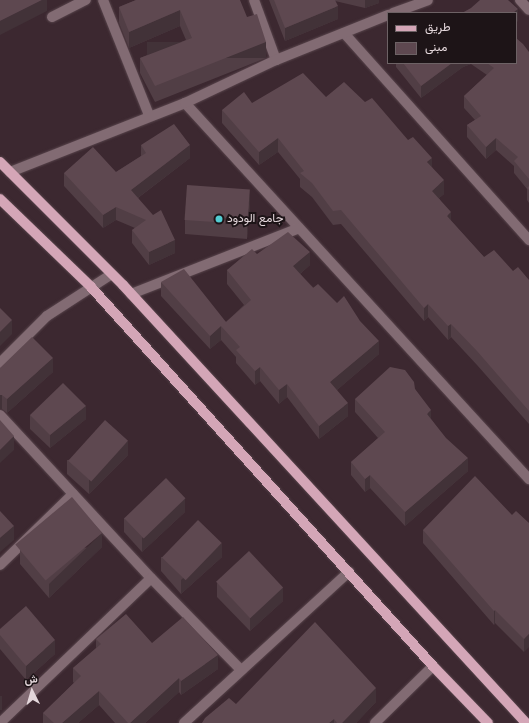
<!DOCTYPE html>
<meta charset="utf-8">
<style>
body{margin:0}
#map{position:relative;width:529px;height:723px;overflow:hidden;background:#3c2830;font-family:Arial,Vazirmatn,sans-serif}
div>[style]{position:absolute}
.roads{filter:drop-shadow(0 0 1px #57444b) drop-shadow(0 0 1px #57444b)}
.minor>*{height:10px;margin:-5px;padding:0 5px;transform-origin:5px;border-radius:5px;background:#826b73}
.major>*{height:10px;margin:-5px;padding:0 5px;transform-origin:5px;border-radius:5px;background:#d4a6b7}
.wall>*{inset:0;background:#513e45}
.shaded-wall>*{inset:0;background:#423238;transform-origin:0 0}
.building>*{inset:0;background:#5e4850;transform-origin:0 0}
.dots>*{width:11px;height:11px;translate:-50% -50%;box-sizing:border-box;border:2px solid #1d1417;border-radius:50%}
span{translate:-50% -50%;white-space:nowrap;text-align:center;line-height:1.15;-webkit-text-stroke:4px #1d1417;paint-order:stroke}
.poi-label{font-size:12px;color:#e4d7db}
.left{translate:0 -50%;text-align:left}
.legend{position:absolute;left:387px;top:12px;width:130px;height:52px;box-sizing:border-box;background:#1d1417;border:1px solid #6d6265;margin:0;padding:5px 7px;list-style:none;font-size:12px;color:#e4d7db}
.legend li{display:flex;align-items:center;gap:8px;height:20px}
.legend b{width:20px;border:1px solid #6d6265}
.north{position:absolute;left:12px;top:671px;width:40px;height:40px;-webkit-text-stroke:3px #1d1417;paint-order:stroke;rotate:355deg;font-size:11px;font-weight:700;line-height:16px;text-align:center;color:#e4d7db}
.north::after{content:'';display:block;margin:auto;width:14px;height:18px;background:#e4d7db;clip-path:polygon(50% 0,100% 100%,50% 72%,0 100%)}
</style>
<div id="map">
<div class="roads">
<div class="minor">
<div style="left:103px;top:0;width:124px;rotate:68.2deg"></div>
<div style="left:254px;top:0;width:64px;rotate:69.9deg"></div>
<div style="left:520px;top:0;width:13px;rotate:48deg"></div>
<div style="left:393px;top:13px;width:37px;rotate:-20deg"></div>
<div style="left:52px;top:17px;width:38px;rotate:-27deg"></div>
<div style="left:344px;top:33px;width:278px;rotate:48.2deg"></div>
<div style="left:185px;top:103px;width:510px;rotate:47.54deg"></div>
<div style="left:10px;top:172px;width:188px;rotate:-21.5deg"></div>
<div style="left:185px;top:103px;width:101px;rotate:-25.3deg"></div>
<div style="left:276px;top:60px;width:121px;rotate:-21.9deg"></div>
<div style="left:131px;top:294px;width:180px;rotate:-21.4deg"></div>
<div style="left:0;top:363px;width:66px;rotate:-45deg"></div>
<div style="left:47px;top:316px;width:77px;rotate:-32.9deg"></div>
<div style="left:0;top:415px;width:222px;rotate:47.2deg"></div>
<div style="left:151px;top:578px;width:127px;rotate:45.6deg"></div>
<div style="left:0;top:565px;width:102px;rotate:-44.2deg"></div>
<div style="left:0;top:723px;width:209px;rotate:-43.8deg"></div>
<div style="left:184px;top:723px;width:224px;rotate:-42.5deg"></div>
<div style="left:375px;top:723px;width:81px;rotate:-44.5deg"></div>
</div>
<div class="major">
<div style="left:0;top:162px;width:174px;rotate:45deg"></div>
<div style="left:123px;top:285px;width:595px;rotate:47.38deg"></div>
<div style="left:0;top:199px;width:127px;rotate:44deg"></div>
<div style="left:91px;top:287px;width:510px;rotate:47.94deg"></div>
<div style="left:433px;top:666px;width:79px;rotate:46deg"></div>
</div>
</div>
<div class="wall">
<div style="clip-path:polygon(136px 0,247px 17px,266px 58px,155px 102px,140px 73px,140px 58px,186px 40px,180px 26px,129px 48px,119px 23px,119px 7px)"></div>
<div style="clip-path:polygon(269px 0,379px 0,379px 3px,365px 8px,335px 1px,338px 19px,285px 41px)"></div>
<div style="clip-path:polygon(529px 52px,529px 203px,527px 200px,527px 189px,514px 173px,514px 166px,496px 150px,486px 159px,467px 137px,467px 125px,475px 120px,464px 108px,464px 96px,487px 75px,471px 64px,463px 67px,421px 98px,396px 67px,396px 63px,516px 63px)"></div>
<div style="clip-path:polygon(326px 97px,432px 167px,444px 194px,439px 198px,451px 221px,484px 257px,529px 280px,529px 424px,477px 365px,451px 337px,448px 340px,428px 317px,424px 321px,341px 224px,333px 225px,312px 197px,300px 187px,300px 179px,278px 152px,259px 165px,222px 123px,222px 110px,252px 103px)"></div>
<div style="clip-path:polygon(141px 145px,190px 158px,138px 198px,175px 253px,149px 265px,132px 243px,132px 230px,135px 228px,116px 220px,103px 228px,64px 186px,64px 173px,116px 172px,141px 156px)"></div>
<div style="clip-path:polygon(250px 203px,247px 239px,185px 234px,185px 220px)"></div>
<div style="clip-path:polygon(257px 254px,310px 265px,300px 274px,379px 354px,337px 390px,348px 416px,319px 439px,287px 397px,279px 404px,260px 381px,255px 385px,236px 363px,236px 357px,221px 340px,210px 349px,161px 296px,161px 282px,226px 322px,244px 305px,227px 284px,227px 270px)"></div>
<div style="clip-path:polygon(0 368px,53px 372px,7px 413px,2px 409px)"></div>
<div style="clip-path:polygon(415px 389px,431px 419px,468px 471px,405px 526px,370px 488px,365px 492px,351px 475px,351px 462px,378px 438px,355px 412px,355px 399px)"></div>
<div style="clip-path:polygon(30px 415px,86px 419px,50px 448px,30px 429px)"></div>
<div style="clip-path:polygon(128px 455px,89px 494px,67px 474px,67px 460px)"></div>
<div style="clip-path:polygon(185px 512px,142px 552px,124px 532px,124px 518px)"></div>
<div style="clip-path:polygon(512px 515px,529px 523px,524px 652px,495px 623px,494px 625px,423px 543px,423px 530px)"></div>
<div style="clip-path:polygon(102px 547px,49px 598px,20px 564px,20px 550px)"></div>
<div style="clip-path:polygon(161px 557px,222px 557px,181px 594px,161px 571px)"></div>
<div style="clip-path:polygon(217px 583px,283px 601px,250px 631px,217px 597px)"></div>
<div style="clip-path:polygon(0 629px,55px 654px,26px 680px,0 649px)"></div>
<div style="clip-path:polygon(96px 639px,152px 643px,218px 669px,181px 695px,179px 692px,145px 723px,115px 723px,99px 705px,78px 723px,43px 723px,43px 713px,74px 683px,73px 682px,73px 668px,96px 648px)"></div>
<div style="clip-path:polygon(376px 702px,356px 723px,202px 723px,236px 704px)"></div>
</div>
<div class="shaded-wall">
<div style="clip-path:polygon(42px 0,47px 0,47px 11px,0 35px,0 21px)"></div>
<div style="clip-path:polygon(365px 0,379px 0,379px 3px,365px 8px)"></div>
<div style="clip-path:polygon(338px 6px,338px 19px,285px 41px,285px 28px)"></div>
<div style="clip-path:polygon(518px 9px,518px 21px,516px 23px,516px 13px,513px 13px)"></div>
<div style="clip-path:polygon(180px 10px,180px 26px,129px 48px,129px 32px)"></div>
<div style="left:266px;top:42px;width:16px;height:119px;rotate:90deg"></div>
<div style="clip-path:polygon(452px 63px,471px 63px,471px 64px,463px 67px,421px 98px,421px 86px)"></div>
<div style="clip-path:polygon(278px 138px,278px 152px,259px 165px,259px 152px)"></div>
<div style="clip-path:polygon(496px 138px,496px 150px,486px 159px,486px 147px)"></div>
<div style="clip-path:polygon(190px 145px,190px 158px,131px 203px,131px 190px)"></div>
<div style="clip-path:polygon(432px 158px,432px 172px,427px 162px)"></div>
<div style="clip-path:polygon(444px 180px,444px 194px,432px 204px,432px 191px)"></div>
<div style="clip-path:polygon(250px 189px,250px 203px,247px 239px,247px 225px)"></div>
<div style="clip-path:polygon(116px 207px,116px 220px,103px 228px,103px 215px)"></div>
<div style="clip-path:polygon(451px 212px,451px 225px,447px 216px)"></div>
<div style="clip-path:polygon(175px 240px,175px 253px,149px 265px,149px 252px)"></div>
<div style="clip-path:polygon(310px 252px,310px 265px,293px 280px,293px 266px)"></div>
<div style="clip-path:polygon(428px 304px,428px 317px,424px 321px,424px 308px)"></div>
<div style="clip-path:polygon(12px 320px,12px 334px,0 346px,0 332px)"></div>
<div style="clip-path:polygon(451px 324px,451px 337px,448px 340px,448px 326px)"></div>
<div style="clip-path:polygon(221px 326px,221px 340px,210px 349px,210px 336px)"></div>
<div style="clip-path:polygon(379px 341px,379px 354px,330px 396px,330px 382px)"></div>
<div style="clip-path:polygon(53px 358px,53px 372px,7px 413px,7px 399px)"></div>
<div style="clip-path:polygon(260px 367px,260px 381px,255px 385px,255px 371px)"></div>
<div style="clip-path:polygon(287px 384px,287px 397px,279px 404px,279px 390px)"></div>
<div style="left:0;top:395px;width:2px;height:14px"></div>
<div style="clip-path:polygon(348px 403px,348px 416px,319px 439px,319px 426px)"></div>
<div style="clip-path:polygon(86px 406px,86px 419px,50px 448px,50px 435px)"></div>
<div style="clip-path:polygon(431px 410px,431px 423px,427px 414px)"></div>
<div style="clip-path:polygon(14px 436px,14px 450px,0 463px,0 450px)"></div>
<div style="clip-path:polygon(128px 441px,128px 455px,89px 494px,89px 480px)"></div>
<div style="clip-path:polygon(468px 458px,468px 471px,405px 526px,405px 512px)"></div>
<div style="clip-path:polygon(370px 475px,370px 488px,365px 492px,365px 479px)"></div>
<div style="clip-path:polygon(185px 498px,185px 512px,142px 552px,142px 538px)"></div>
<div style="clip-path:polygon(14px 526px,14px 540px,0 552px,0 538px)"></div>
<div style="clip-path:polygon(102px 533px,102px 547px,49px 598px,49px 584px)"></div>
<div style="clip-path:polygon(222px 543px,222px 557px,181px 594px,181px 580px)"></div>
<div style="clip-path:polygon(283px 587px,283px 601px,250px 631px,250px 617px)"></div>
<div style="clip-path:polygon(495px 610px,495px 623px,494px 625px,494px 611px)"></div>
<div style="clip-path:polygon(529px 634px,529px 647px,524px 652px,524px 639px)"></div>
<div style="clip-path:polygon(55px 640px,55px 654px,26px 680px,26px 666px)"></div>
<div style="clip-path:polygon(218px 655px,218px 669px,181px 695px,181px 681px)"></div>
<div style="clip-path:polygon(179px 678px,179px 692px,145px 723px,130px 723px)"></div>
<div style="clip-path:polygon(376px 688px,376px 702px,356px 723px,342px 723px)"></div>
<div style="clip-path:polygon(99px 691px,99px 705px,78px 723px,62px 723px)"></div>
<div style="left:2px;top:696px;width:14px;height:2px;rotate:90deg"></div>
<div style="clip-path:polygon(334px 719px,334px 723px,329px 723px)"></div>
</div>
<div class="building">
<div style="clip-path:polygon(0 0,42px 0,0 21px)"></div>
<div style="clip-path:polygon(136px 0,240px 0,247px 17px,257px 14px,266px 42px,155px 86px,140px 58px,192px 38px,180px 10px,129px 32px,119px 7px)"></div>
<div style="clip-path:polygon(274px 0,335px 0,338px 6px,285px 28px)"></div>
<div style="clip-path:polygon(480px 0,508px 0,518px 9px,513px 13px,462px 13px,471px 8px)"></div>
<div style="clip-path:polygon(516px 38px,523px 44px,529px 52px,529px 179px,514px 161px,518px 157px,496px 138px,486px 147px,467px 125px,481px 116px,464px 96px,494px 68px,487px 63px,516px 63px)"></div>
<div style="clip-path:polygon(403px 63px,452px 63px,421px 86px)"></div>
<div style="clip-path:polygon(303px 73px,326px 97px,344px 82px,365px 102px,372px 98px,408px 140px,413px 137px,432px 158px,427px 162px,444px 180px,432px 191px,451px 212px,447px 216px,484px 257px,494px 250px,513px 271px,518px 267px,529px 280px,529px 411px,477px 351px,451px 324px,448px 326px,428px 304px,424px 308px,341px 210px,333px 211px,312px 183px,300px 173px,304px 171px,278px 138px,259px 152px,222px 110px,244px 92px,252px 103px)"></div>
<div style="clip-path:polygon(174px 124px,190px 145px,131px 190px,153px 215px,161px 210px,175px 240px,149px 252px,132px 230px,146px 220px,116px 207px,103px 215px,64px 173px,93px 147px,116px 172px,146px 153px,141px 145px)"></div>
<div style="left:187px;top:185px;width:63px;height:35px;rotate:4deg"></div>
<div style="clip-path:polygon(529px 186px,529px 190px,527px 188px)"></div>
<div style="clip-path:polygon(288px 232px,310px 252px,293px 266px,313px 288px,318px 284px,337px 303px,344px 296px,360px 321px,379px 341px,330px 382px,348px 403px,319px 426px,287px 384px,279px 390px,260px 367px,255px 371px,236px 350px,240px 347px,221px 326px,210px 336px,161px 282px,184px 269px,226px 322px,251px 300px,227px 270px,252px 249px,257px 254px)"></div>
<div style="clip-path:polygon(0 308px,12px 320px,0 332px)"></div>
<div style="clip-path:polygon(32px 337px,53px 358px,7px 399px,2px 395px,0 395px,0 368px)"></div>
<div style="clip-path:polygon(390px 367px,405px 370px,414px 382px,415px 389px,431px 410px,427px 414px,446px 438px,468px 458px,405px 512px,370px 475px,365px 479px,351px 462px,385px 432px,355px 399px)"></div>
<div style="clip-path:polygon(63px 383px,86px 406px,50px 435px,30px 415px)"></div>
<div style="clip-path:polygon(0 420px,14px 436px,0 450px)"></div>
<div style="left:105px;top:420px;width:31px;height:55px;rotate:42deg"></div>
<div style="clip-path:polygon(475px 476px,512px 515px,516px 511px,529px 523px,529px 634px,524px 639px,495px 610px,494px 611px,423px 530px)"></div>
<div style="left:166px;top:478px;width:28px;height:58px;rotate:46deg"></div>
<div style="left:72px;top:497px;width:47px;height:74px;rotate:50deg"></div>
<div style="clip-path:polygon(0 511px,14px 526px,0 538px)"></div>
<div style="left:198px;top:520px;width:33px;height:52px;rotate:44deg"></div>
<div style="left:249px;top:551px;width:50px;height:45px;rotate:47deg"></div>
<div style="clip-path:polygon(26px 606px,55px 640px,26px 666px,0 635px,0 629px)"></div>
<div style="clip-path:polygon(126px 614px,152px 643px,183px 617px,218px 655px,181px 681px,179px 678px,130px 723px,128px 723px,99px 691px,62px 723px,54px 723px,43px 713px,81px 676px,73px 668px,101px 644px,96px 639px)"></div>
<div style="clip-path:polygon(315px 622px,376px 688px,342px 723px,337px 723px,334px 719px,329px 723px,202px 723px,205px 718px,229px 698px,236px 704px)"></div>
</div>
<div class="dots">
<div style="left:219px;top:219px;background:#51ccd2"></div>
</div>
<div class="poi-label">
<span class="left" style="left:227px;top:219px">جامع الودود</span>
</div>
<ul class="legend">
<li><b style="height:5px;background:#d4a6b7"></b>طريق</li>
<li><b style="height:11px;background:#5e4850"></b>مبنى</li>
</ul>
<div class="north">ش</div>
</div>
